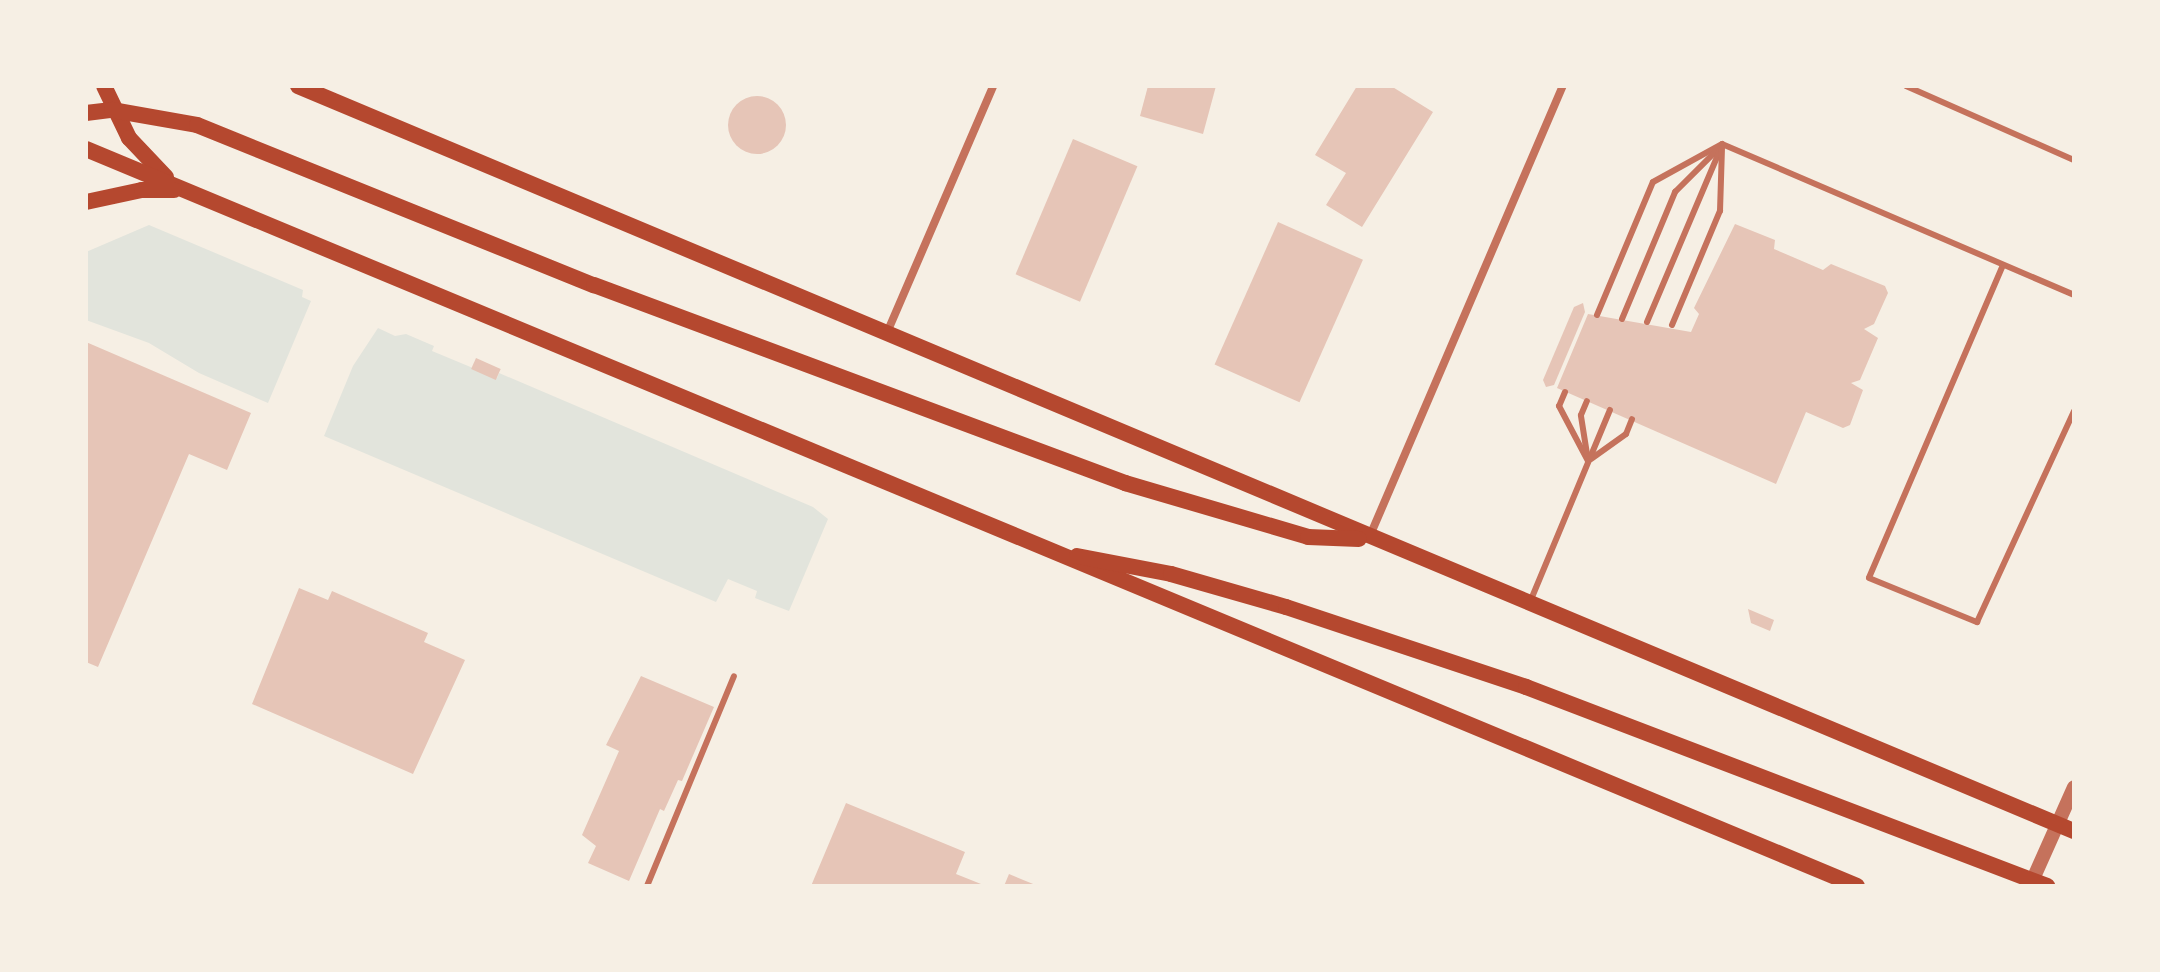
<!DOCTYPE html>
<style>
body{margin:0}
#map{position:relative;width:2160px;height:972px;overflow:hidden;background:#f6efe4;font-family:Rubik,sans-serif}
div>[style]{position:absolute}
.green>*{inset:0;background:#e2e4dc}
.building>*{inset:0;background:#e6c5b7;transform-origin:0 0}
.round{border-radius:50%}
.service>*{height:6px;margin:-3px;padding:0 3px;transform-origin:3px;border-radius:3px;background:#c5725c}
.minor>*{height:8px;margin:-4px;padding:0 4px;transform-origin:4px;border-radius:4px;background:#c5725c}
.tertiary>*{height:14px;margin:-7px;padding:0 7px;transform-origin:7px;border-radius:7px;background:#c5725c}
.secondary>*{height:16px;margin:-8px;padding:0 8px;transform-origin:8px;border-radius:8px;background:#b5482f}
span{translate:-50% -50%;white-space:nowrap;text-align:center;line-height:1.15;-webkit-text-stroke:7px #f6efe4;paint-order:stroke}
.frame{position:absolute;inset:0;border:88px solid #f6efe4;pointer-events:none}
</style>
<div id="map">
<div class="green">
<div style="clip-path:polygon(149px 225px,303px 290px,302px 297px,311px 301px,268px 403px,199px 373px,149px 343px,86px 320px,86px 252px)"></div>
<div style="clip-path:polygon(378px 328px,395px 336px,406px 334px,434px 346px,432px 351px,497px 378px,499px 373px,813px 507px,828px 519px,789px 611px,755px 598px,757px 591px,728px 579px,716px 602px,324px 436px,353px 366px)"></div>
</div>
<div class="building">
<div style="clip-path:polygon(1148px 86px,1216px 86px,1203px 134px,1140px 116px)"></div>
<div style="clip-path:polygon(1357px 86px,1391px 86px,1433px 112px,1362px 227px,1326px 205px,1346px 173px,1315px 155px)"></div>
<div class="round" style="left:728px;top:96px;width:58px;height:58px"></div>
<div style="left:1073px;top:139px;width:70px;height:147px;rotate:23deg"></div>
<div style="left:1278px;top:222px;width:93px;height:156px;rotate:24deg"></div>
<div style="clip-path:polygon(1735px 224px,1775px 240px,1774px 249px,1823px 270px,1831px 264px,1885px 286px,1888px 293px,1874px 324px,1864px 329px,1878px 338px,1860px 380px,1851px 383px,1863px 390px,1850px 425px,1843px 428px,1806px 412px,1776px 484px,1557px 388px,1588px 314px,1691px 332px,1699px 314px,1694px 308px)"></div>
<div style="clip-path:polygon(1583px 303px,1585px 312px,1554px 385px,1546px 387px,1543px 380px,1574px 307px)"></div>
<div style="clip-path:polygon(86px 342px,251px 413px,227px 470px,189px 454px,98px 667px,86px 662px)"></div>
<div style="left:476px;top:358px;width:27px;height:12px;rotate:24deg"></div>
<div style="clip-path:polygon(299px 588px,328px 600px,332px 591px,428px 633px,424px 642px,465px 660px,413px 774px,252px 704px)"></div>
<div style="clip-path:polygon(1748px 609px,1774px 620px,1770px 631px,1751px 623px)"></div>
<div style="clip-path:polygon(641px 676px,714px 707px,682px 781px,678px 780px,664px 811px,660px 809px,629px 881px,588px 863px,596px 846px,582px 835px,619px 751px,606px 745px)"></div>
<div style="clip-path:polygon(846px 803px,965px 852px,956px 874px,986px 886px,811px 886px)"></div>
<div style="clip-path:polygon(1009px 874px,1038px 886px,1004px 886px)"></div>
</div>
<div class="service">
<div style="left:1906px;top:86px;width:184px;rotate:23.8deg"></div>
<div style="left:1722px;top:144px;width:383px;rotate:23.2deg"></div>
<div style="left:2003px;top:265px;width:340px;rotate:113.2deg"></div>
<div style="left:1869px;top:578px;width:117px;rotate:22.2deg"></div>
<div style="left:1977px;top:622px;width:232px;rotate:-65.3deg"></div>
<div style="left:1597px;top:315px;width:144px;rotate:-67.2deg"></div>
<div style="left:1653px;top:182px;width:79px;rotate:-28.8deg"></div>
<div style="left:1622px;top:319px;width:138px;rotate:-67.3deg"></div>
<div style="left:1675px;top:192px;width:59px;rotate:-45deg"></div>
<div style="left:1647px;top:322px;width:189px;rotate:-67deg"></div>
<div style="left:1672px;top:325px;width:124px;rotate:-67.2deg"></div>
<div style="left:1720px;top:211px;width:63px;rotate:-88.2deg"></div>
<div style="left:1565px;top:392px;width:15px;rotate:113deg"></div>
<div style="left:1559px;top:406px;width:62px;rotate:62.2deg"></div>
<div style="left:1587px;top:454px;width:39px;rotate:-99deg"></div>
<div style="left:1581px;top:415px;width:15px;rotate:-67deg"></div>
<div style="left:1591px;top:459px;width:43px;rotate:-35.5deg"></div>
<div style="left:1626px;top:434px;width:16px;rotate:-68deg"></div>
<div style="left:1530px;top:602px;width:208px;rotate:-67.4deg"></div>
<div style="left:647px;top:886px;width:227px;rotate:-67.5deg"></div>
</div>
<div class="minor">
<div style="left:886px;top:335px;width:271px;rotate:-66.7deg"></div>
<div style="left:1369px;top:538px;width:492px;rotate:-66.8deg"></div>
</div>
<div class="tertiary">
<div style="left:2030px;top:886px;width:108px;rotate:-66deg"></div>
</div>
<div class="secondary">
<div style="left:104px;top:86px;width:58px;rotate:64.3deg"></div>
<div style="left:129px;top:138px;width:54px;rotate:46.5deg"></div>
<div style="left:298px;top:86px;width:1926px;rotate:22.76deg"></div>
<div style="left:86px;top:113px;width:26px;rotate:-7deg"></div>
<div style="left:112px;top:110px;width:86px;rotate:10deg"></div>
<div style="left:197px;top:125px;width:428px;rotate:22deg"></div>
<div style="left:594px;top:285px;width:567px;rotate:20.45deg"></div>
<div style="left:1125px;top:483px;width:191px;rotate:16.4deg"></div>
<div style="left:1308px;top:537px;width:51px;rotate:2.2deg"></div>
<div style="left:86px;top:149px;width:1918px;rotate:22.59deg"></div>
<div style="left:86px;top:202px;width:57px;rotate:-12.1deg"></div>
<div style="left:142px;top:190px;width:32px"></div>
<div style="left:1077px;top:556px;width:96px;rotate:10.8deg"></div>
<div style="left:1171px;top:574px;width:120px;rotate:16deg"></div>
<div style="left:1286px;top:607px;width:253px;rotate:18.4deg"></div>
<div style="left:1526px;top:687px;width:558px;rotate:20.9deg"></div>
</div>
<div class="frame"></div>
</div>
